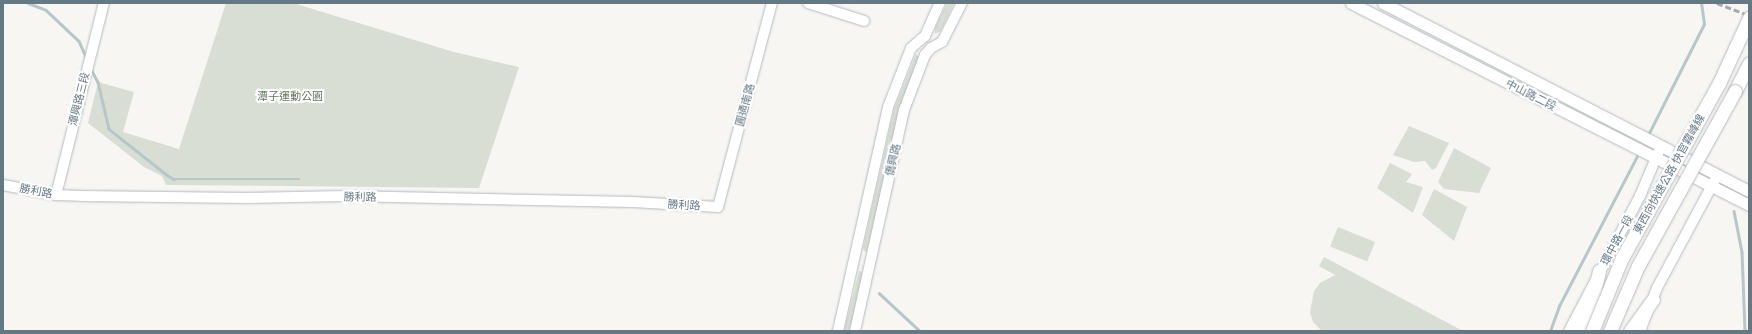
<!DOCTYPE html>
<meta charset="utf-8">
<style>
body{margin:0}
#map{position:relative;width:1752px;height:334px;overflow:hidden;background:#f7f6f3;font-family:"Open Sans","Noto Sans TC",sans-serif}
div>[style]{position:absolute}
.green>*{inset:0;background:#d8ded4;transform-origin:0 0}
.stream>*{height:2.5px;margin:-1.25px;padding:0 1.25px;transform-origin:1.25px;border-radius:1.25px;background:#b7c6c8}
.roads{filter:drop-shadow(0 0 1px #b4babe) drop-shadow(0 0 1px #b4babe)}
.secondary>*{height:10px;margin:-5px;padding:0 5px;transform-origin:5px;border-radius:5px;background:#fff}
.primary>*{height:11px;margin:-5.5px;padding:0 5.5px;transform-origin:5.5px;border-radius:5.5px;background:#fff}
.highway>*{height:13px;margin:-6.5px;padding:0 6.5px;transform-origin:6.5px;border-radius:6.5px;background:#fff}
.rail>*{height:2.5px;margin-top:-1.25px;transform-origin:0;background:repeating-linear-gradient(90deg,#a2aaaf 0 6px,transparent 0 9px)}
.bridges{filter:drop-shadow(0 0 1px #b5b9bc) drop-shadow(0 0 1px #b5b9bc)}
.highway-bridge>*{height:13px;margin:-6.5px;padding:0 6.5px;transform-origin:6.5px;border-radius:6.5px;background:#fff}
span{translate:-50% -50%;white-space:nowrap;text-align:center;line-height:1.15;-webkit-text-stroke:4px #fff;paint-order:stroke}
.street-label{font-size:11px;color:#657985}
.park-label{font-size:11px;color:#667760}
.frame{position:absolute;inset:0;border:4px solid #657985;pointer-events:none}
</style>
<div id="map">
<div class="green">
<div style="clip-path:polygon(226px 3px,293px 3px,454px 52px,519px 67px,479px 188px,166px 185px,162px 176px,144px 167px,88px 123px,98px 82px,134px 92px,123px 132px,179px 149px)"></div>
<div style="clip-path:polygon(947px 3px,954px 3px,941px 31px,935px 34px,935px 28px)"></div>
<div style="clip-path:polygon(916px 54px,919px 58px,899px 111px,873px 226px,867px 251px,865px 252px,863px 248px,894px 109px)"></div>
<div style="clip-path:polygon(1409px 126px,1449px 143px,1436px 168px,1432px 170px,1425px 161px,1414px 162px,1393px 155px)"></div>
<div style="clip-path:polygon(1454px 148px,1491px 168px,1479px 193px,1444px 189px,1438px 182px)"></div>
<div style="clip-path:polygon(1390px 163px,1412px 174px,1406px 182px,1423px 187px,1413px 213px,1377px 188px)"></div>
<div style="clip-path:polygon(1434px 189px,1467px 207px,1454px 241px,1422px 215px)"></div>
<div style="left:1338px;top:227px;width:40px;height:21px;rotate:22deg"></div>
<div style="clip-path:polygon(1324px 257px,1463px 331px,1322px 331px,1313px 322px,1310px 312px,1314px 291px,1320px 283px,1335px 275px,1319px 266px)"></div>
<div style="clip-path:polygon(859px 271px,863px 272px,862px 277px,850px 331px,844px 331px)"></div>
</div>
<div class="stream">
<div style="left:28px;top:3px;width:19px;rotate:21deg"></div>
<div style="left:46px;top:10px;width:45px;rotate:43.2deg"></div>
<div style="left:79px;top:41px;width:20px;rotate:66deg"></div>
<div style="left:91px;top:69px;width:15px;rotate:62deg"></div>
<div style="left:98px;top:82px;width:48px;rotate:76.8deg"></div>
<div style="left:109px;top:129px;width:74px;rotate:38.4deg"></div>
<div style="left:167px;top:175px;width:8px;rotate:30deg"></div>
<div style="left:174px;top:179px;width:125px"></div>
<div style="left:1648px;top:135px;width:124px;rotate:-63.2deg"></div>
<div style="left:1704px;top:24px;width:21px;rotate:-98deg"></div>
<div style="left:1734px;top:211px;width:42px;rotate:79deg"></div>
<div style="left:1742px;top:252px;width:79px;rotate:87.8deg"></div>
<div style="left:879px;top:293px;width:56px;rotate:42.8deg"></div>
<div style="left:1550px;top:331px;width:27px;rotate:-70deg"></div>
<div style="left:1559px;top:306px;width:174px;rotate:-62.5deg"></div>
</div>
<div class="roads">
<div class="secondary">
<div style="left:808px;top:3px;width:59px;rotate:17.8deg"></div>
<div style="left:3px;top:185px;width:54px;rotate:10.7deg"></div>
<div style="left:56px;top:195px;width:25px;rotate:2deg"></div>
<div style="left:81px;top:196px;width:165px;rotate:0.7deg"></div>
<div style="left:246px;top:198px;width:99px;rotate:-1.2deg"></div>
<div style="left:345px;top:196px;width:288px;rotate:1.2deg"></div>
<div style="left:633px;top:202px;width:85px;rotate:3.4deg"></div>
<div style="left:718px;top:207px;width:211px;rotate:-75.2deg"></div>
<div style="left:56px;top:195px;width:198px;rotate:-76deg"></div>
<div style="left:838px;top:331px;width:230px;rotate:-77.4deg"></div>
<div style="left:888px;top:107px;width:63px;rotate:-68.7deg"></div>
<div style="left:911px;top:48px;width:18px;rotate:-41deg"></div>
<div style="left:925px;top:36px;width:36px;rotate:-66deg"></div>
<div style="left:855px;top:331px;width:226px;rotate:-77.5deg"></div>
<div style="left:904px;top:110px;width:59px;rotate:-69.1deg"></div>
<div style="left:925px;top:55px;width:9px;rotate:-49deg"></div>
<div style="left:931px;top:48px;width:13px;rotate:-29deg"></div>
<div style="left:942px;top:42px;width:44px;rotate:-62.9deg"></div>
<div style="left:1569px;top:331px;width:153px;rotate:-62.3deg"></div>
<div style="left:1640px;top:196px;width:54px;rotate:-67.2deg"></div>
<div style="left:1640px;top:331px;width:46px;rotate:-68.4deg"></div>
<div style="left:1657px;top:288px;width:127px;rotate:-61.8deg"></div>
</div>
<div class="primary">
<div style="left:1351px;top:3px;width:446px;rotate:26.9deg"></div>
<div style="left:1383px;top:3px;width:411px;rotate:27.2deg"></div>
</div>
<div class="highway">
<div style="left:1735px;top:91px;width:31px;rotate:-63deg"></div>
<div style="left:1579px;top:331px;width:37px;rotate:-68deg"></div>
<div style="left:1593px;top:297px;width:27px;rotate:-77deg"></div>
<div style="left:1630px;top:331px;width:39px;rotate:-54deg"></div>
</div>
</div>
<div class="rail">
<div style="left:1717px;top:3px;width:34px;rotate:21deg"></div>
</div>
<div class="bridges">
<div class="highway-bridge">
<div style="left:1592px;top:331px;width:79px;rotate:-67.7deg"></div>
<div style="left:1622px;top:258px;width:200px;rotate:-61deg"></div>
<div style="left:1719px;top:83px;width:72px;rotate:-65.2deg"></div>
<div style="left:1610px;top:331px;width:71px;rotate:-66.7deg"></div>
<div style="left:1638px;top:266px;width:200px;rotate:-61deg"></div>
</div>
</div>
<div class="street-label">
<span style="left:1531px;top:95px;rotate:27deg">中山路二段</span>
<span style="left:79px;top:99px;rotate:-76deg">潭興路三段</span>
<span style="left:745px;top:105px;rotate:-75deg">圓通南路</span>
<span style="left:893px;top:160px;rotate:-77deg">僑興路</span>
<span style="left:1669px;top:174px;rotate:-61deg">東西向快速公路 快官霧峰線</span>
<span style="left:36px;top:191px;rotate:11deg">勝利路</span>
<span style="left:360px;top:197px;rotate:1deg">勝利路</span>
<span style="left:684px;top:205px;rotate:3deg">勝利路</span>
<span style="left:1617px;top:240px;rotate:-62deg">環中路一段</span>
</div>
<div class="park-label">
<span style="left:290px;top:96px">潭子運動公園</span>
</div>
<div class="frame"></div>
</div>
